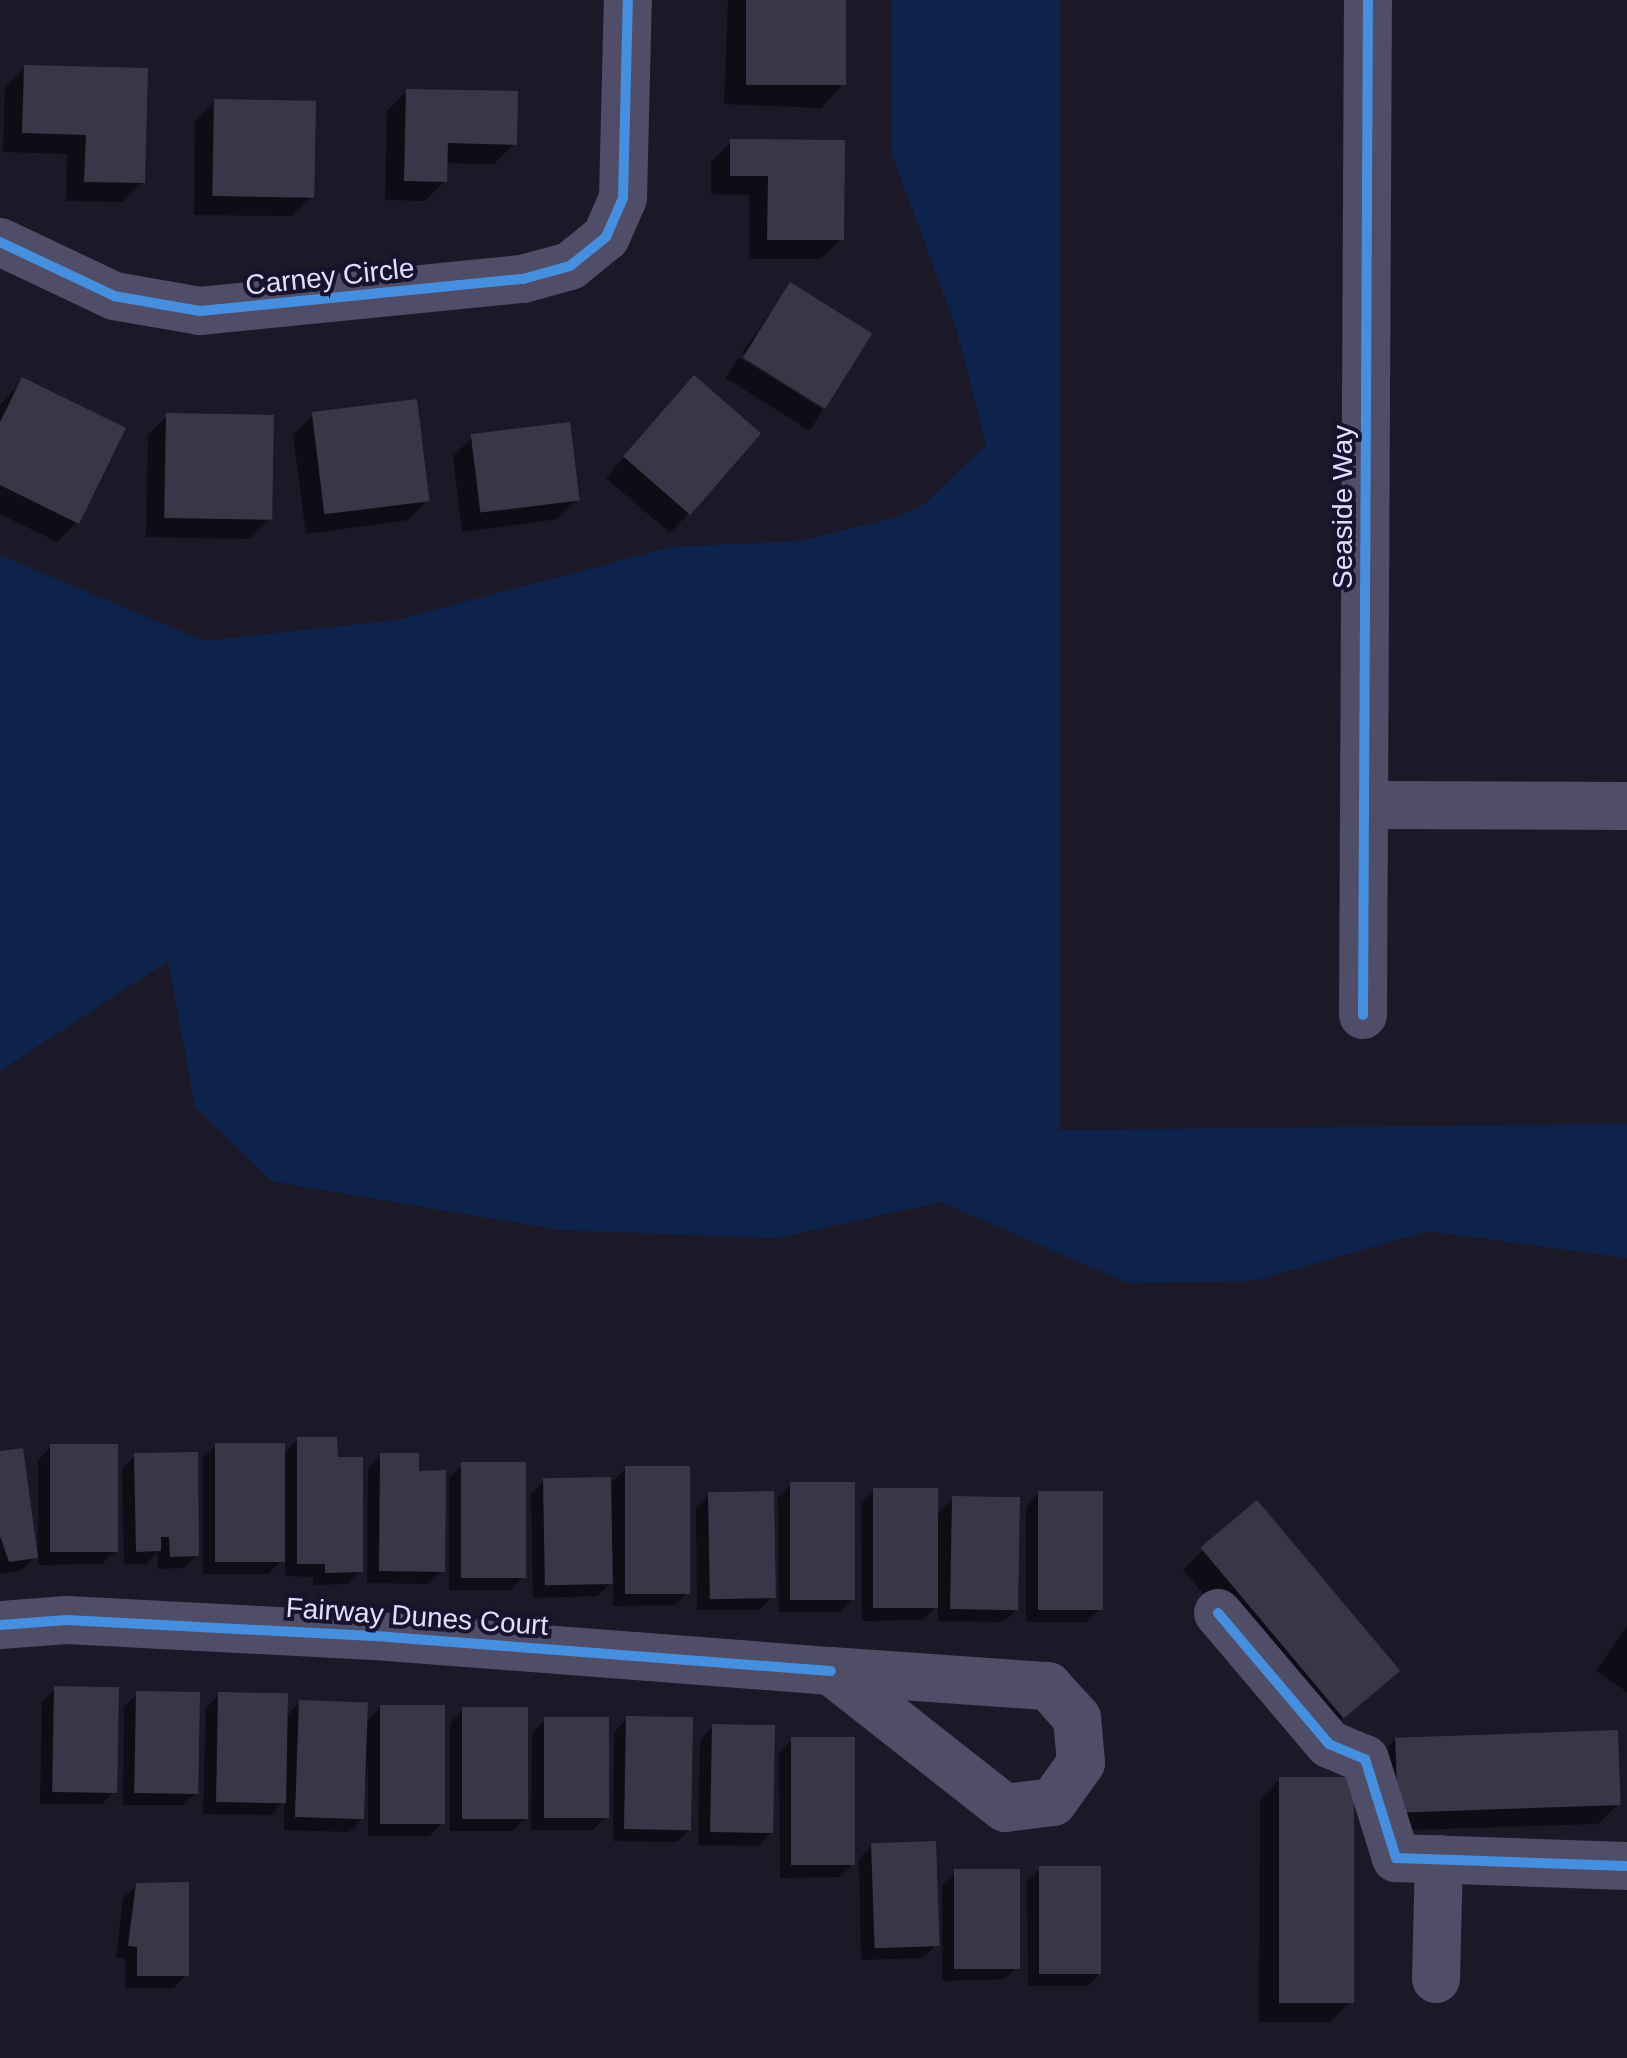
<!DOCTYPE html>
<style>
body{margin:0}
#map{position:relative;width:1627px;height:2058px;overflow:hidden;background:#1b1827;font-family:Arial,sans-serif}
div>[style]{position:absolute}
.water>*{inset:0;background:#0e234c}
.shadow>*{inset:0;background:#0007;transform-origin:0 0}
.building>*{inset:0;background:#3a3648;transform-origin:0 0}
.street>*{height:48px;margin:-24px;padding:0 24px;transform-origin:24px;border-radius:24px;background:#4f4d67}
.cycleway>*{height:10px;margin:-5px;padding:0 5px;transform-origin:5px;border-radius:5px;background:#468fdf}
span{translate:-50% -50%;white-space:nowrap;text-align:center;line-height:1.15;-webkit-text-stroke:8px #17122d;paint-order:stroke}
.street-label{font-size:28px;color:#e2ddff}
</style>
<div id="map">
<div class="water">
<div style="clip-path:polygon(892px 0,1060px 0,1060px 1130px,1627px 1124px,1627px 1258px,1428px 1231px,1253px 1281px,1127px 1283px,941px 1202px,777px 1238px,559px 1230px,271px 1181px,195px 1107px,168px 961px,0 1071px,0 555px,204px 641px,395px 620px,672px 547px,799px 541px,894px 518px,922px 506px,986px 445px,955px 325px,892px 155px)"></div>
</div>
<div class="shadow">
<div style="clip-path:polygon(728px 0,844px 0,840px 88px,821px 108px,724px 104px)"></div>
<div style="clip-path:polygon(25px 67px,143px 182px,123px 202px,66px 201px,67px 154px,3px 152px,5px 87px)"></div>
<div style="clip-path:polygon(407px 91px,514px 144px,494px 164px,445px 163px,445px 181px,425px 201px,385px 200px,387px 111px)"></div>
<div style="clip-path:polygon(215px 101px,312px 197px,292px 216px,194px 215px,195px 121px)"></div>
<div style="clip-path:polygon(731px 142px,841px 239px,821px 259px,749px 259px,749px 195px,711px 194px,711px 162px)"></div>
<div style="clip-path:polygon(790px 285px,825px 407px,823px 408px,742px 353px)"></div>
<div style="left:739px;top:357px;width:99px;height:25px;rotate:32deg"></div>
<div style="clip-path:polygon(23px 380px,77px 522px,57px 542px,0 514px,0 405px)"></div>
<div style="clip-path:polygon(675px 398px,689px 513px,670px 533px,606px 478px)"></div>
<div style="clip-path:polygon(168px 415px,270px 519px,250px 539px,146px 537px,148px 435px)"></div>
<div style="clip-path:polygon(313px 415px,428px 500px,408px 520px,306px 534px,293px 435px)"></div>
<div style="clip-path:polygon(473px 437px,578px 499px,558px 519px,462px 532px,453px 456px)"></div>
<div style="clip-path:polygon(298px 1439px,335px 1460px,360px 1571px,347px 1584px,313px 1585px,313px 1577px,285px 1576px,285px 1557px,268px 1574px,203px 1574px,203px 1458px,216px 1445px,282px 1455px)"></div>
<div style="clip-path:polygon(51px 1447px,116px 1551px,102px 1564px,38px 1565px,38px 1460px)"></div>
<div style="clip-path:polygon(0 1453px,36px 1557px,22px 1570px,0 1574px)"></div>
<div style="clip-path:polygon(381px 1455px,442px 1571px,429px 1584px,367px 1583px,368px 1468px)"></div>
<div style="clip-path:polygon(135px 1456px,197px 1555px,184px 1568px,158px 1569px,157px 1552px,146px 1564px,124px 1564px,122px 1469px)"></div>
<div style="clip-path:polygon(462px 1465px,524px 1576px,511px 1590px,449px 1590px,449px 1478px)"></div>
<div style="clip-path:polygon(626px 1468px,688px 1592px,675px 1605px,613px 1606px,613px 1581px,597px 1596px,533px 1598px,531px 1494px,544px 1481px,608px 1486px)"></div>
<div style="clip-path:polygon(791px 1484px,853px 1599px,840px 1612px,779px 1612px,778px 1497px)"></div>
<div style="clip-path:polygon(874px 1491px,936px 1516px,953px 1499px,1017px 1609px,1003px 1622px,938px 1621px,938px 1605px,923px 1620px,862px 1621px,861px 1504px)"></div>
<div style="clip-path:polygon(1039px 1493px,1100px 1609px,1087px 1622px,1026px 1622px,1026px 1507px)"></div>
<div style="clip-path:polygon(709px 1494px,772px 1597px,759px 1610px,697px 1610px,696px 1507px)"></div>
<div style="clip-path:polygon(1203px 1550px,1397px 1670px,1323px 1736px,1183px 1570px)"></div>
<div style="clip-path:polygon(1627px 1626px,1627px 1692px,1596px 1671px)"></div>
<div style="clip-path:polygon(55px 1689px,115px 1791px,102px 1804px,40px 1804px,42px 1702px)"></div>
<div style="clip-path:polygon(137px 1694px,197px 1792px,184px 1805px,123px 1805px,124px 1707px)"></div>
<div style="clip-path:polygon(219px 1695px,285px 1718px,300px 1702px,365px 1724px,381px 1707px,442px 1823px,429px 1836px,368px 1836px,368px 1762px,362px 1819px,349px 1832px,284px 1830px,284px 1801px,270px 1815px,203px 1814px,206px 1708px)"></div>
<div style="clip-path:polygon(463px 1710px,526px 1818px,512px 1831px,450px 1831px,450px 1723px)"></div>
<div style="clip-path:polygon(627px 1719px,690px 1829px,677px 1842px,613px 1841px,614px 1732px)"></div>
<div style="clip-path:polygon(545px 1720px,606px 1817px,593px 1830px,531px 1830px,532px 1733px)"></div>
<div style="clip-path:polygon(713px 1726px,771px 1832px,758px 1846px,698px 1845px,700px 1740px)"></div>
<div style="clip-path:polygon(1396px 1739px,1618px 1804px,1598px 1824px,1378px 1831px,1376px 1759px)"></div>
<div style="clip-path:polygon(792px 1740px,853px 1864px,840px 1877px,780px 1878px,779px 1753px)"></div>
<div style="clip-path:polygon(1280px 1779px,1350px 2002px,1330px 2022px,1259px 2022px,1260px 1799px)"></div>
<div style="clip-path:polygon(872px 1845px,936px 1945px,923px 1958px,861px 1960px,859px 1859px)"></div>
<div style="clip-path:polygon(1040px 1869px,1101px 1972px,1088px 1986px,1028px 1986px,1027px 1882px)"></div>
<div style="clip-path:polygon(955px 1872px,1018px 1966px,1005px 1979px,942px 1981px,942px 1885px)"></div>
<div style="clip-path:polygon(137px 1885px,186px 1975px,173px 1988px,125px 1988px,125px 1959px,116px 1958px,123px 1898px)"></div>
</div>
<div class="building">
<div style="left:746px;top:0;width:100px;height:85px"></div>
<div style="clip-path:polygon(24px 65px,148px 68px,145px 183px,84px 182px,86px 135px,22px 133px)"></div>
<div style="clip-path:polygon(406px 89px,518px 91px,517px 145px,448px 143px,447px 182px,404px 181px)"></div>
<div style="left:214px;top:99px;width:102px;height:97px;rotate:1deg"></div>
<div style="clip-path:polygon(730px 139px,845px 140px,844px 240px,767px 240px,768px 176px,730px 176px)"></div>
<div style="left:790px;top:282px;width:97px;height:89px;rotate:32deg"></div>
<div style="left:694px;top:375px;width:89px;height:108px;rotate:41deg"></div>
<div style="clip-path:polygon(22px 377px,126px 428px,79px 524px,0 485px,0 422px)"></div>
<div style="left:417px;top:399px;width:103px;height:106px;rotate:83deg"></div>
<div style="left:166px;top:413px;width:108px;height:105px;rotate:1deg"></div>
<div style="left:570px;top:422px;width:79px;height:100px;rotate:83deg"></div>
<div style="clip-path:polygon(297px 1437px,337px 1437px,338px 1457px,363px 1457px,363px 1572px,325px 1573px,325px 1564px,297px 1564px)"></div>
<div style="left:215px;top:1443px;width:70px;height:119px"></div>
<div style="left:118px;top:1444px;width:108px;height:68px;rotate:90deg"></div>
<div style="clip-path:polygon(23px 1448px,38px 1558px,9px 1562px,0 1536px,0 1451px)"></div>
<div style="clip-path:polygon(198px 1452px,199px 1556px,170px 1557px,169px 1537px,161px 1537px,161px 1551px,136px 1552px,134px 1453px)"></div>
<div style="clip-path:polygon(380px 1453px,419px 1453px,419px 1471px,446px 1470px,445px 1572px,379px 1571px)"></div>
<div style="left:461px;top:1462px;width:65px;height:116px"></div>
<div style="left:625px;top:1466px;width:65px;height:128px"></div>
<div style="left:611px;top:1477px;width:107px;height:68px;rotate:89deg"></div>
<div style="left:790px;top:1482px;width:65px;height:118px"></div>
<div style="left:938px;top:1488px;width:120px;height:65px;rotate:90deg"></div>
<div style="left:774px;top:1491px;width:107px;height:66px;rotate:89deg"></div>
<div style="left:1038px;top:1491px;width:65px;height:119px"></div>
<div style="left:952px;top:1496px;width:68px;height:113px;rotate:1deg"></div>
<div style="left:1257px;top:1500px;width:223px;height:74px;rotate:50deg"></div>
<div style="left:54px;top:1686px;width:65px;height:106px;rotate:1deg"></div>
<div style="left:136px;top:1691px;width:64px;height:102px;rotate:1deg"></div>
<div style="left:218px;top:1692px;width:70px;height:110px;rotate:1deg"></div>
<div style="left:299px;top:1700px;width:69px;height:117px;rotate:2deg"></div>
<div style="left:380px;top:1705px;width:65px;height:119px"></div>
<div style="left:462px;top:1707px;width:66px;height:112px"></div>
<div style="left:626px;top:1716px;width:67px;height:113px;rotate:1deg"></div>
<div style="left:544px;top:1717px;width:65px;height:101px"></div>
<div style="left:712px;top:1724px;width:63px;height:108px;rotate:1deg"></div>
<div style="left:1618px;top:1730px;width:75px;height:223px;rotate:88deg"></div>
<div style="left:855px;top:1737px;width:128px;height:64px;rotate:90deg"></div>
<div style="left:1279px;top:1777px;width:75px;height:226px"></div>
<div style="left:936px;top:1841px;width:105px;height:65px;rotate:88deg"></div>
<div style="left:1039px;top:1866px;width:62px;height:108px"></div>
<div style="left:954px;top:1869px;width:66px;height:100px"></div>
<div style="clip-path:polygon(189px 1882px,189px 1976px,137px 1976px,137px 1947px,128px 1946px,136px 1883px)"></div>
</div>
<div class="street">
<div style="left:0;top:242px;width:126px;rotate:25.3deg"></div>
<div style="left:114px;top:296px;width:87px;rotate:9.9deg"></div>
<div style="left:200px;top:311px;width:325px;rotate:-5.7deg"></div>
<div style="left:523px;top:279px;width:49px;rotate:-15.5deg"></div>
<div style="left:570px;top:266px;width:46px;rotate:-38.9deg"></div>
<div style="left:606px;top:237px;width:43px;rotate:-66.4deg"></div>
<div style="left:623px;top:198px;width:198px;rotate:-88.6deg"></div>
<div style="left:1364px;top:805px;width:263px;rotate:0.2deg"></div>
<div style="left:1363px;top:1015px;width:1015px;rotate:-89.72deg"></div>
<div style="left:1218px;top:1613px;width:172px;rotate:49.7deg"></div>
<div style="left:1329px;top:1744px;width:39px;rotate:23deg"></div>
<div style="left:1365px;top:1759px;width:104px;rotate:72.6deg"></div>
<div style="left:1396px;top:1858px;width:231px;rotate:2deg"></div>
<div style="left:0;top:1625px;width:67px;rotate:-4.3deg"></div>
<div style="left:67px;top:1620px;width:321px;rotate:3deg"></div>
<div style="left:388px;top:1637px;width:444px;rotate:4.4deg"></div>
<div style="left:831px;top:1671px;width:218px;rotate:4deg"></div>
<div style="left:1048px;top:1686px;width:43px;rotate:47.8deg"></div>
<div style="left:1077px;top:1718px;width:45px;rotate:84.9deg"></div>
<div style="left:1081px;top:1763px;width:48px;rotate:125.7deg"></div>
<div style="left:1053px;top:1802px;width:48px;rotate:172.9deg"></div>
<div style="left:1005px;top:1808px;width:221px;rotate:-141.8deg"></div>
<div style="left:1436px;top:1979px;width:120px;rotate:-88.6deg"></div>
</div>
<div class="cycleway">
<div style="left:0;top:242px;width:126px;rotate:25.3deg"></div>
<div style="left:114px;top:296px;width:87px;rotate:9.9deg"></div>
<div style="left:200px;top:311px;width:325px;rotate:-5.7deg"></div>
<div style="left:523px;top:279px;width:49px;rotate:-15.5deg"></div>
<div style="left:570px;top:266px;width:46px;rotate:-38.9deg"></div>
<div style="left:606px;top:237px;width:43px;rotate:-66.4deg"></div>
<div style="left:623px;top:198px;width:198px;rotate:-88.6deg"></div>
<div style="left:1363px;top:1015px;width:1015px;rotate:-89.72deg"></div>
<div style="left:1218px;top:1613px;width:172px;rotate:49.7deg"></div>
<div style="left:1329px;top:1744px;width:39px;rotate:23deg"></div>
<div style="left:1365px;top:1759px;width:104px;rotate:72.6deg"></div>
<div style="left:1396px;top:1858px;width:231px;rotate:2deg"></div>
<div style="left:0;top:1625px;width:67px;rotate:-4.3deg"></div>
<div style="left:67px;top:1620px;width:321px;rotate:3deg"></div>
<div style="left:388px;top:1637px;width:444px;rotate:4.4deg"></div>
</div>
<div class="street-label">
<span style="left:330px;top:277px;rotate:-6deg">Carney Circle</span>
<span style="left:1343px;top:507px;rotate:-90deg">Seaside Way</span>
<span style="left:417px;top:1617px;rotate:4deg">Fairway Dunes Court</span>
</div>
</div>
